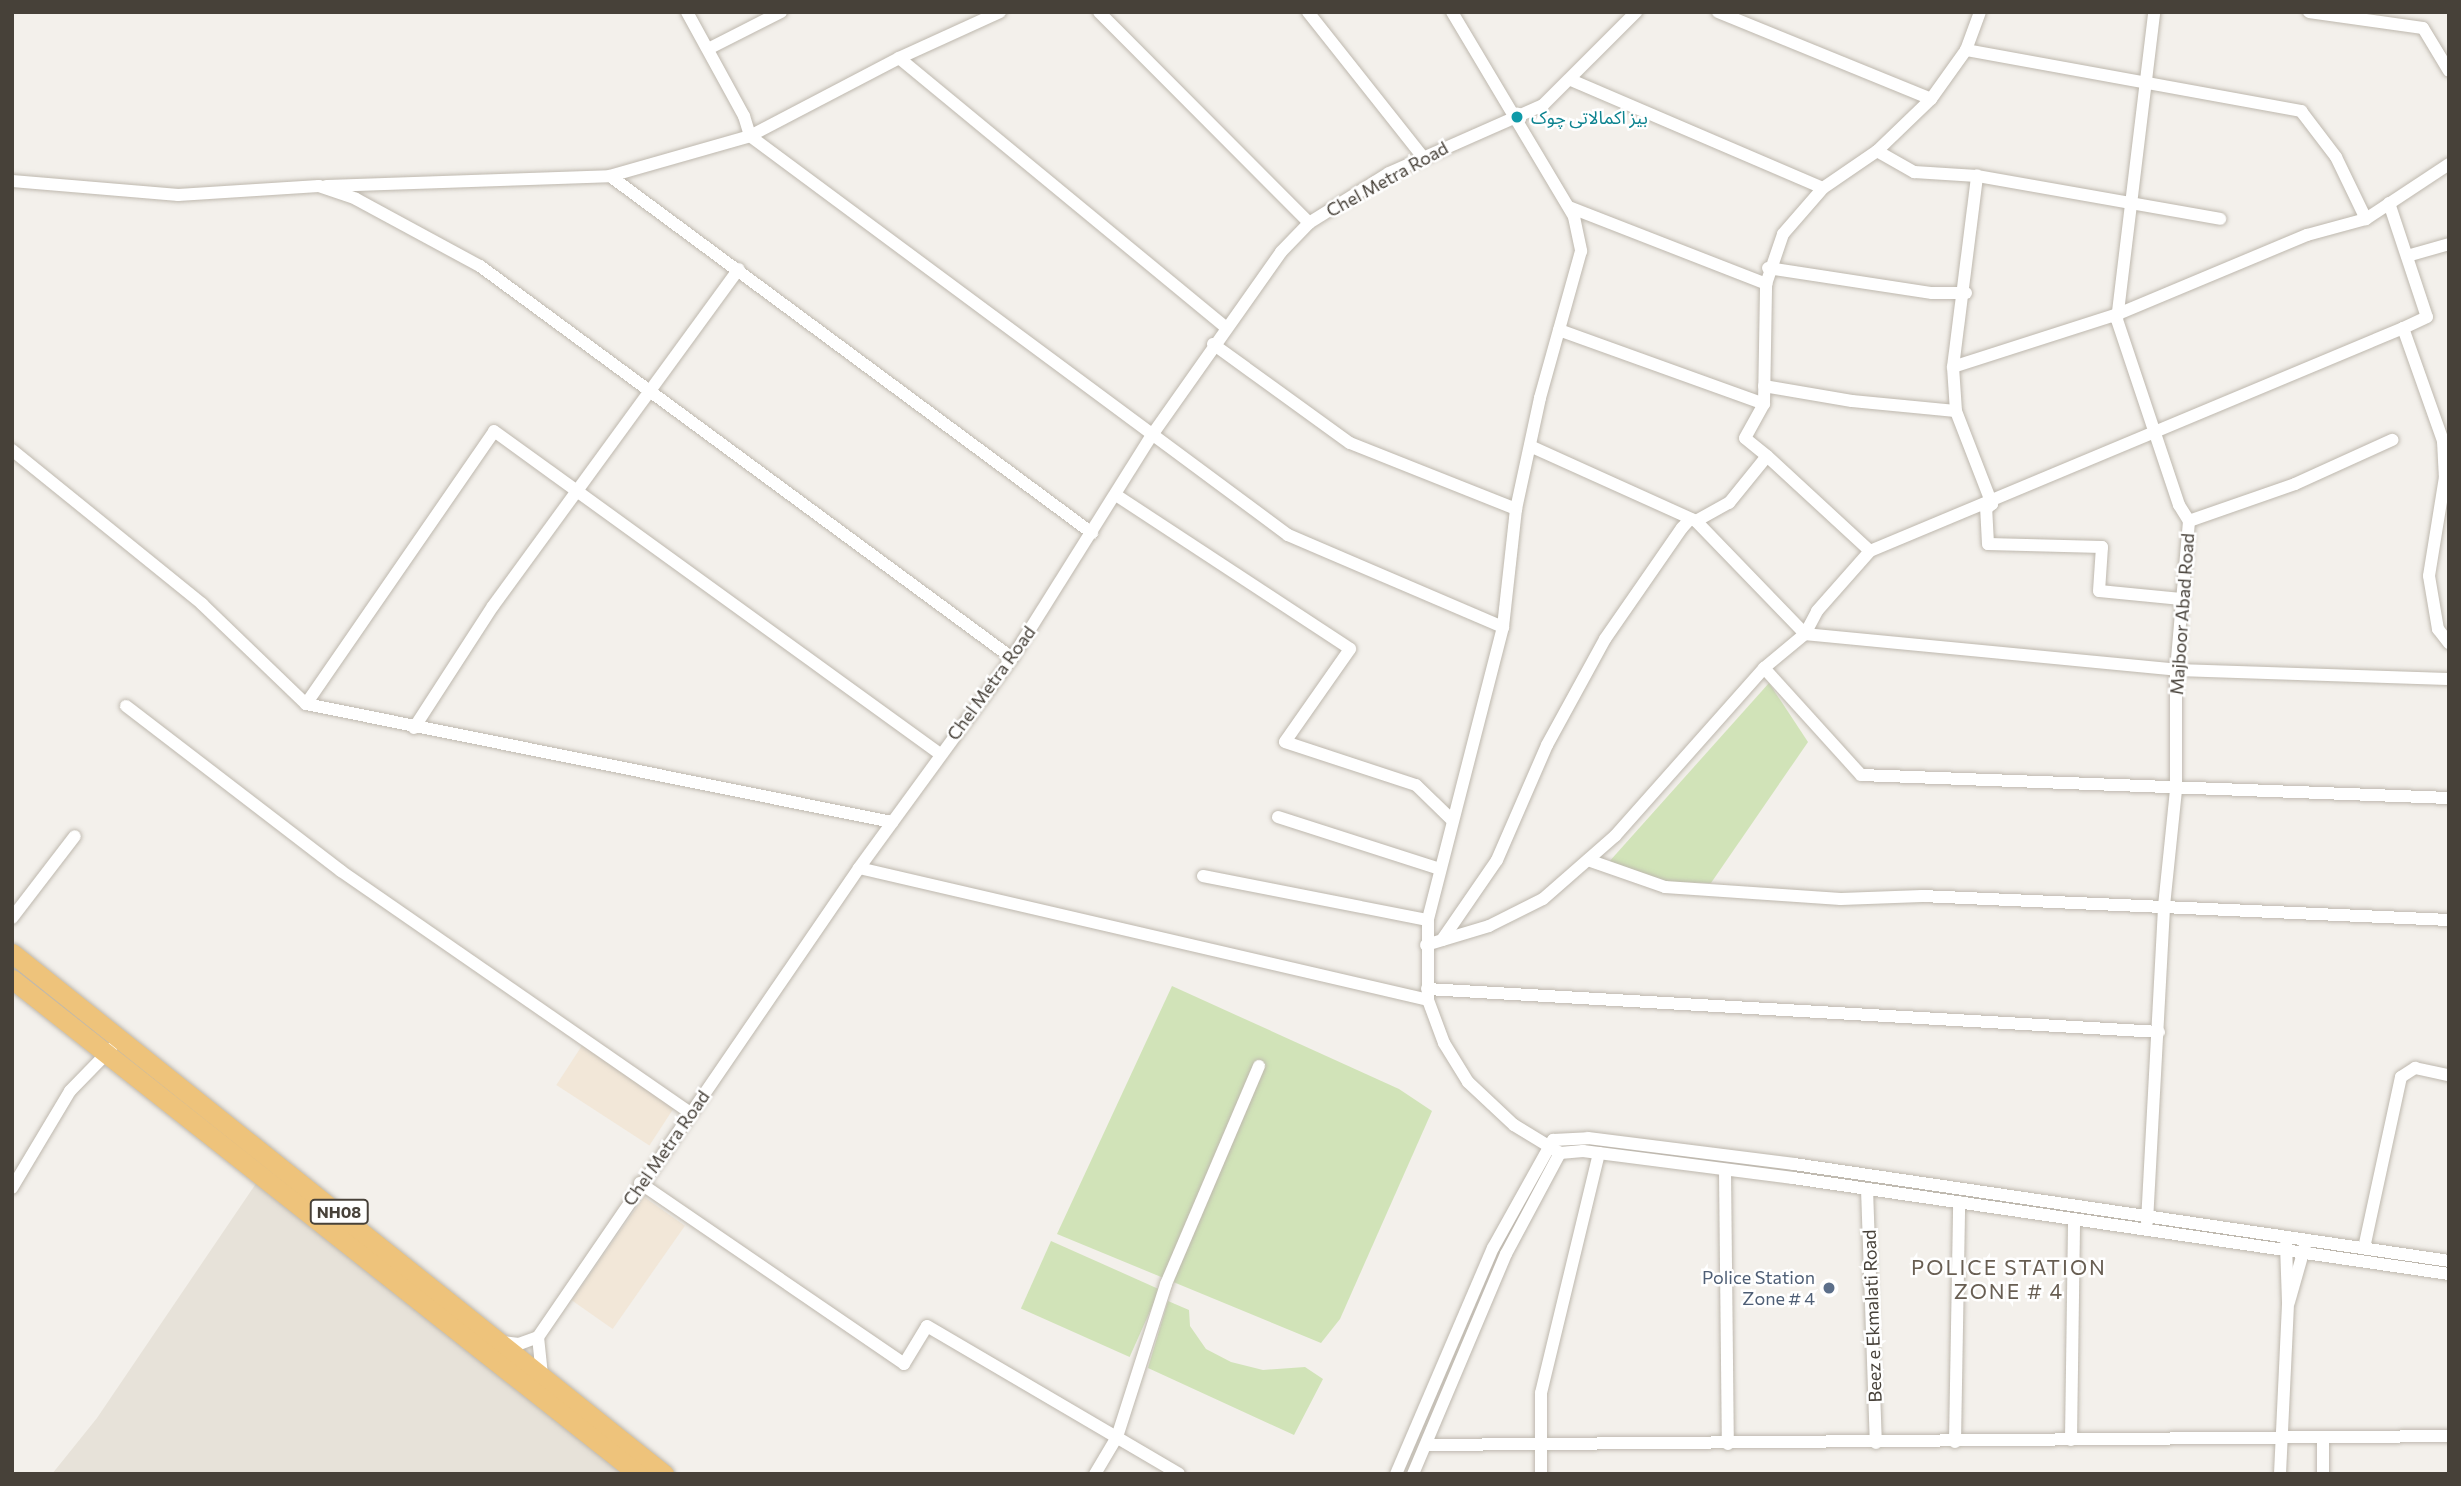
<!DOCTYPE html>
<meta charset="utf-8">
<style>
body{margin:0}
#map{position:relative;width:2461px;height:1486px;overflow:hidden;background:#f3f0eb;font-family:Commissioner,"Noto Sans Arabic",sans-serif}
div>[style]{position:absolute}
.residential>*{inset:0;background:#e7e2d9}
.commercial>*{inset:0;background:#f2e7d8;transform-origin:0 0}
.green>*{inset:0;background:#d1e3b8;transform-origin:0 0}
.roads{filter:drop-shadow(0 0 2px #beb8ae) drop-shadow(0 0 2px #beb8ae)}
.minor>*{height:12px;margin:-6px;padding:0 6px;transform-origin:6px;border-radius:6px;background:#fff}
.highway>*{height:19px;margin:-9.5px;padding:0 9.5px;transform-origin:9.5px;border-radius:9.5px;background:#eec37b}
.dots>*{width:19px;height:19px;translate:-50% -50%;box-sizing:border-box;border:4px solid #fff;border-radius:50%}
span{translate:-50% -50%;white-space:nowrap;text-align:center;line-height:1.15;-webkit-text-stroke:5px #fff;paint-order:stroke}
.shield-label span{padding:2px 5px;background:#fff;border:2px solid;border-radius:5px;-webkit-text-stroke-width:0}
.shield-label{font-size:16px;color:#474139;font-weight:700}
.culture-label{font-size:18px;color:#0d838f}
.left{translate:0 -50%;text-align:left}
.street-label{font-size:18px;color:#474139}
.service-label{font-size:18px;color:#4e5e75}
.right{translate:-100% -50%;text-align:right}
.quarter-label{font-size:21px;color:#685e52;letter-spacing:2px}
.frame{position:absolute;inset:0;border:14px solid #474139;pointer-events:none}
</style>
<div id="map">
<div class="residential">
<div style="clip-path:polygon(259px 1179px,645px 1474px,52px 1474px,97px 1418px)"></div>
</div>
<div class="commercial">
<div style="left:583px;top:1044px;width:111px;height:49px;rotate:33deg"></div>
<div style="left:644px;top:1197px;width:50px;height:126px;rotate:35deg"></div>
</div>
<div class="green">
<div style="clip-path:polygon(1769px 683px,1808px 742px,1711px 883px,1666px 882px,1608px 863px)"></div>
<div style="clip-path:polygon(1172px 986px,1399px 1089px,1432px 1111px,1340px 1319px,1321px 1343px,1057px 1234px)"></div>
<div style="left:1051px;top:1241px;width:119px;height:74px;rotate:24deg"></div>
<div style="clip-path:polygon(1168px 1301px,1189px 1310px,1190px 1326px,1206px 1349px,1231px 1362px,1263px 1370px,1305px 1367px,1323px 1379px,1294px 1435px,1148px 1368px)"></div>
</div>
<div class="roads">
<div class="minor">
<div style="left:687px;top:12px;width:119px;rotate:61.3deg"></div>
<div style="left:744px;top:116px;width:21px;rotate:73deg"></div>
<div style="left:750px;top:136px;width:670px;rotate:36.56deg"></div>
<div style="left:1288px;top:535px;width:234px;rotate:23.2deg"></div>
<div style="left:1099px;top:12px;width:298px;rotate:45.1deg"></div>
<div style="left:1308px;top:12px;width:185px;rotate:51.6deg"></div>
<div style="left:1452px;top:12px;width:239px;rotate:59.2deg"></div>
<div style="left:1574px;top:217px;width:35px;rotate:78deg"></div>
<div style="left:1581px;top:251px;width:153px;rotate:105.6deg"></div>
<div style="left:1540px;top:398px;width:114px;rotate:102.2deg"></div>
<div style="left:1516px;top:509px;width:119px;rotate:96.3deg"></div>
<div style="left:1503px;top:627px;width:302px;rotate:104.4deg"></div>
<div style="left:1428px;top:920px;width:80px;rotate:90deg"></div>
<div style="left:1428px;top:1000px;width:46px;rotate:69.6deg"></div>
<div style="left:1444px;top:1043px;width:46px;rotate:58.4deg"></div>
<div style="left:1468px;top:1082px;width:63px;rotate:43.1deg"></div>
<div style="left:1514px;top:1125px;width:54px;rotate:31.3deg"></div>
<div style="left:1560px;top:1153px;width:23px;rotate:-5deg"></div>
<div style="left:1583px;top:1151px;width:212px;rotate:7.3deg"></div>
<div style="left:1793px;top:1178px;width:663px;rotate:8.33deg"></div>
<div style="left:1718px;top:12px;width:230px;rotate:22.2deg"></div>
<div style="left:2309px;top:12px;width:115px;rotate:8deg"></div>
<div style="left:2423px;top:28px;width:50px;rotate:58.8deg"></div>
<div style="left:708px;top:49px;width:82px;rotate:-26.9deg"></div>
<div style="left:1966px;top:50px;width:341px;rotate:10.3deg"></div>
<div style="left:2301px;top:111px;width:58px;rotate:52.7deg"></div>
<div style="left:2336px;top:157px;width:69px;rotate:64.2deg"></div>
<div style="left:899px;top:58px;width:423px;rotate:39.5deg"></div>
<div style="left:1571px;top:80px;width:274px;rotate:23.2deg"></div>
<div style="left:1877px;top:151px;width:43px;rotate:29.6deg"></div>
<div style="left:1914px;top:172px;width:63px;rotate:3.6deg"></div>
<div style="left:1977px;top:176px;width:247px;rotate:10deg"></div>
<div style="left:610px;top:176px;width:600px;rotate:36.53deg"></div>
<div style="left:12px;top:181px;width:167px;rotate:4.8deg"></div>
<div style="left:178px;top:195px;width:141px;rotate:-3.7deg"></div>
<div style="left:319px;top:186px;width:39px;rotate:19deg"></div>
<div style="left:356px;top:199px;width:141px;rotate:28.4deg"></div>
<div style="left:480px;top:266px;width:661px;rotate:36.38deg"></div>
<div style="left:326px;top:186px;width:284px;rotate:-2deg"></div>
<div style="left:610px;top:176px;width:146px;rotate:-15.9deg"></div>
<div style="left:750px;top:136px;width:168px;rotate:-27.6deg"></div>
<div style="left:899px;top:58px;width:111px;rotate:-24.5deg"></div>
<div style="left:2389px;top:203px;width:120px;rotate:71.6deg"></div>
<div style="left:2427px;top:317px;width:26px;rotate:155deg"></div>
<div style="left:1569px;top:207px;width:212px;rotate:21.3deg"></div>
<div style="left:2407px;top:256px;width:44px;rotate:-15.9deg"></div>
<div style="left:1768px;top:268px;width:166px;rotate:8.7deg"></div>
<div style="left:1932px;top:293px;width:34px"></div>
<div style="left:1559px;top:330px;width:218px;rotate:19.8deg"></div>
<div style="left:1213px;top:344px;width:169px;rotate:35.9deg"></div>
<div style="left:1350px;top:443px;width:179px;rotate:21.7deg"></div>
<div style="left:1953px;top:367px;width:193px;rotate:-82.8deg"></div>
<div style="left:1764px;top:386px;width:89px;rotate:9.7deg"></div>
<div style="left:1852px;top:401px;width:104px;rotate:5.5deg"></div>
<div style="left:2449px;top:440px;width:6px;rotate:171deg"></div>
<div style="left:2443px;top:441px;width:36px;rotate:87deg"></div>
<div style="left:2445px;top:477px;width:100px;rotate:99.2deg"></div>
<div style="left:2429px;top:576px;width:54px;rotate:80.4deg"></div>
<div style="left:2438px;top:629px;width:18px;rotate:52deg"></div>
<div style="left:1530px;top:446px;width:182px;rotate:24.3deg"></div>
<div style="left:1696px;top:521px;width:157px;rotate:46deg"></div>
<div style="left:1805px;top:634px;width:373px;rotate:5.5deg"></div>
<div style="left:2176px;top:670px;width:273px;rotate:1.9deg"></div>
<div style="left:12px;top:450px;width:245px;rotate:39deg"></div>
<div style="left:202px;top:604px;width:144px;rotate:43.9deg"></div>
<div style="left:306px;top:704px;width:598px;rotate:11.39deg"></div>
<div style="left:1767px;top:456px;width:140px;rotate:42.7deg"></div>
<div style="left:1116px;top:495px;width:280px;rotate:33.3deg"></div>
<div style="left:1350px;top:649px;width:113px;rotate:125deg"></div>
<div style="left:1285px;top:742px;width:138px;rotate:18.2deg"></div>
<div style="left:1416px;top:785px;width:49px;rotate:44.2deg"></div>
<div style="left:2189px;top:521px;width:112px;rotate:-19.2deg"></div>
<div style="left:2295px;top:484px;width:107px;rotate:-24.4deg"></div>
<div style="left:2181px;top:599px;width:82px;rotate:-174.4deg"></div>
<div style="left:2099px;top:591px;width:44px;rotate:-86.1deg"></div>
<div style="left:2102px;top:547px;width:114px;rotate:-178.5deg"></div>
<div style="left:1988px;top:544px;width:35px;rotate:-93deg"></div>
<div style="left:1986px;top:509px;width:8px;rotate:-40deg"></div>
<div style="left:1992px;top:504px;width:100px;rotate:-111.2deg"></div>
<div style="left:1956px;top:411px;width:44px;rotate:-93.9deg"></div>
<div style="left:1953px;top:367px;width:173px;rotate:-17.8deg"></div>
<div style="left:2118px;top:314px;width:205px;rotate:-22.7deg"></div>
<div style="left:2307px;top:235px;width:61px;rotate:-15.2deg"></div>
<div style="left:2366px;top:219px;width:100px;rotate:-33.5deg"></div>
<div style="left:1764px;top:668px;width:144px;rotate:47.8deg"></div>
<div style="left:1861px;top:775px;width:588px;rotate:2.24deg"></div>
<div style="left:306px;top:704px;width:331px;rotate:-55.4deg"></div>
<div style="left:494px;top:431px;width:551px;rotate:35.91deg"></div>
<div style="left:126px;top:706px;width:271px;rotate:37.5deg"></div>
<div style="left:341px;top:871px;width:425px;rotate:34.7deg"></div>
<div style="left:414px;top:728px;width:145px;rotate:-57.1deg"></div>
<div style="left:493px;top:606px;width:417px;rotate:-53.9deg"></div>
<div style="left:1278px;top:817px;width:170px;rotate:17.8deg"></div>
<div style="left:1588px;top:860px;width:82px;rotate:19.3deg"></div>
<div style="left:1665px;top:887px;width:176px;rotate:3.9deg"></div>
<div style="left:1841px;top:899px;width:81px;rotate:-2.1deg"></div>
<div style="left:1922px;top:896px;width:528px;rotate:2.61deg"></div>
<div style="left:859px;top:868px;width:584px;rotate:13.06deg"></div>
<div style="left:1203px;top:876px;width:229px;rotate:11.1deg"></div>
<div style="left:12px;top:918px;width:103px;rotate:-52.5deg"></div>
<div style="left:1442px;top:940px;width:97px;rotate:-55.5deg"></div>
<div style="left:1497px;top:860px;width:125px;rotate:-66.5deg"></div>
<div style="left:1547px;top:745px;width:121px;rotate:-61.3deg"></div>
<div style="left:1605px;top:639px;width:135px;rotate:-55.3deg"></div>
<div style="left:1682px;top:528px;width:12px;rotate:-48deg"></div>
<div style="left:1690px;top:519px;width:6px;rotate:18deg"></div>
<div style="left:1696px;top:521px;width:38px;rotate:-29deg"></div>
<div style="left:1729px;top:503px;width:60px;rotate:-51deg"></div>
<div style="left:1767px;top:456px;width:28px;rotate:-141deg"></div>
<div style="left:1745px;top:438px;width:39px;rotate:-61deg"></div>
<div style="left:1764px;top:404px;width:120px;rotate:-89deg"></div>
<div style="left:1766px;top:284px;width:53px;rotate:-71.2deg"></div>
<div style="left:1783px;top:234px;width:61px;rotate:-49deg"></div>
<div style="left:1823px;top:188px;width:65px;rotate:-34.4deg"></div>
<div style="left:1877px;top:151px;width:75px;rotate:-43.9deg"></div>
<div style="left:1931px;top:99px;width:60px;rotate:-54.5deg"></div>
<div style="left:1966px;top:50px;width:40px;rotate:-69.8deg"></div>
<div style="left:1426px;top:945px;width:66px;rotate:-16.8deg"></div>
<div style="left:1489px;top:926px;width:60px;rotate:-26.6deg"></div>
<div style="left:1543px;top:899px;width:96px;rotate:-41.2deg"></div>
<div style="left:1615px;top:836px;width:225px;rotate:-48.4deg"></div>
<div style="left:1764px;top:668px;width:53px;rotate:-39.7deg"></div>
<div style="left:1805px;top:634px;width:26px;rotate:-62deg"></div>
<div style="left:1817px;top:611px;width:80px;rotate:-48.5deg"></div>
<div style="left:1870px;top:551px;width:578px;rotate:-22.7deg"></div>
<div style="left:2403px;top:328px;width:120px;rotate:70.5deg"></div>
<div style="left:1427px;top:989px;width:733px;rotate:3.36deg"></div>
<div style="left:1725px;top:1170px;width:274px;rotate:89.4deg"></div>
<div style="left:640px;top:1183px;width:320px;rotate:34.4deg"></div>
<div style="left:904px;top:1364px;width:44px;rotate:-58.8deg"></div>
<div style="left:927px;top:1326px;width:292px;rotate:30.4deg"></div>
<div style="left:12px;top:1188px;width:113px;rotate:-59.1deg"></div>
<div style="left:70px;top:1091px;width:59px;rotate:-45.7deg"></div>
<div style="left:1867px;top:1189px;width:254px;rotate:88deg"></div>
<div style="left:2147px;top:1222px;width:316px;rotate:-86.9deg"></div>
<div style="left:2164px;top:906px;width:117px;rotate:-84.1deg"></div>
<div style="left:2176px;top:790px;width:120px;rotate:-90deg"></div>
<div style="left:2176px;top:670px;width:150px;rotate:-85deg"></div>
<div style="left:2189px;top:521px;width:19px;rotate:-122deg"></div>
<div style="left:2179px;top:505px;width:195px;rotate:-108.5deg"></div>
<div style="left:2117px;top:320px;width:310px;rotate:-83.1deg"></div>
<div style="left:2364px;top:1248px;width:175px;rotate:-77.8deg"></div>
<div style="left:2401px;top:1077px;width:17px;rotate:-33deg"></div>
<div style="left:2415px;top:1068px;width:35px;rotate:12deg"></div>
<div style="left:2289px;top:1302px;width:58px;rotate:-74.1deg"></div>
<div style="left:538px;top:1337px;width:568px;rotate:-55.61deg"></div>
<div style="left:859px;top:868px;width:260px;rotate:-53.9deg"></div>
<div style="left:1012px;top:658px;width:263px;rotate:-57.9deg"></div>
<div style="left:1152px;top:435px;width:224px;rotate:-54.8deg"></div>
<div style="left:1281px;top:252px;width:40px;rotate:-46deg"></div>
<div style="left:1309px;top:223px;width:94px;rotate:-32deg"></div>
<div style="left:1389px;top:173px;width:168px;rotate:-23.8deg"></div>
<div style="left:1543px;top:105px;width:132px;rotate:-45deg"></div>
<div style="left:538px;top:1337px;width:39px;rotate:84deg"></div>
<div style="left:502px;top:1342px;width:17px;rotate:7deg"></div>
<div style="left:519px;top:1344px;width:20px;rotate:-20deg"></div>
<div style="left:2071px;top:1440px;width:221px;rotate:-89.2deg"></div>
<div style="left:1955px;top:1442px;width:240px;rotate:-89deg"></div>
<div style="left:1426px;top:1445px;width:1023px;rotate:-0.5deg"></div>
<div style="left:1095px;top:1474px;width:43px;rotate:-59.3deg"></div>
<div style="left:1117px;top:1437px;width:161px;rotate:-72.2deg"></div>
<div style="left:1166px;top:1284px;width:237px;rotate:-66.9deg"></div>
<div style="left:1396px;top:1474px;width:246px;rotate:-66.8deg"></div>
<div style="left:1493px;top:1248px;width:124px;rotate:-60.9deg"></div>
<div style="left:1553px;top:1140px;width:35px;rotate:-3deg"></div>
<div style="left:1588px;top:1138px;width:208px;rotate:7.2deg"></div>
<div style="left:1794px;top:1164px;width:662px;rotate:8.42deg"></div>
<div style="left:1413px;top:1474px;width:239px;rotate:-67.1deg"></div>
<div style="left:1506px;top:1254px;width:115px;rotate:-61.9deg"></div>
<div style="left:1541px;top:1474px;width:81px;rotate:-90deg"></div>
<div style="left:1541px;top:1393px;width:247px;rotate:-76.4deg"></div>
<div style="left:2280px;top:1474px;width:172px;rotate:-87.3deg"></div>
<div style="left:2288px;top:1302px;width:58px;rotate:-92deg"></div>
<div style="left:2323px;top:1474px;width:37px;rotate:-90deg"></div>
</div>
<div class="highway">
<div style="left:12px;top:953px;width:835px;rotate:38.63deg"></div>
<div style="left:12px;top:979px;width:798px;rotate:38.33deg"></div>
</div>
</div>
<div class="dots">
<div style="left:1517px;top:117px;background:#0f9aa8"></div>
<div style="left:1829px;top:1288px;background:#5c6f8a"></div>
</div>
<div class="shield-label">
<span style="left:339px;top:1212px">NH08</span>
</div>
<div class="culture-label">
<span class="left" style="left:1531px;top:117px">بیز اکمالاتی چوک</span>
</div>
<div class="street-label">
<span style="left:1387px;top:179px;rotate:-29deg">Chel Metra Road</span>
<span style="left:2182px;top:614px;rotate:-86deg">Majboor Abad Road</span>
<span style="left:991px;top:683px;rotate:-54deg">Chel Metra Road</span>
<span style="left:666px;top:1148px;rotate:-55deg">Chel Metra Road</span>
<span style="left:1872px;top:1316px;rotate:-92deg">Beez e Ekmalati Road</span>
</div>
<div class="service-label">
<span class="right" style="left:1815px;top:1288px">Police Station<br>Zone # 4</span>
</div>
<div class="quarter-label">
<span style="left:2009px;top:1279px">POLICE STATION<br>ZONE # 4</span>
</div>
<div class="frame"></div>
</div>
